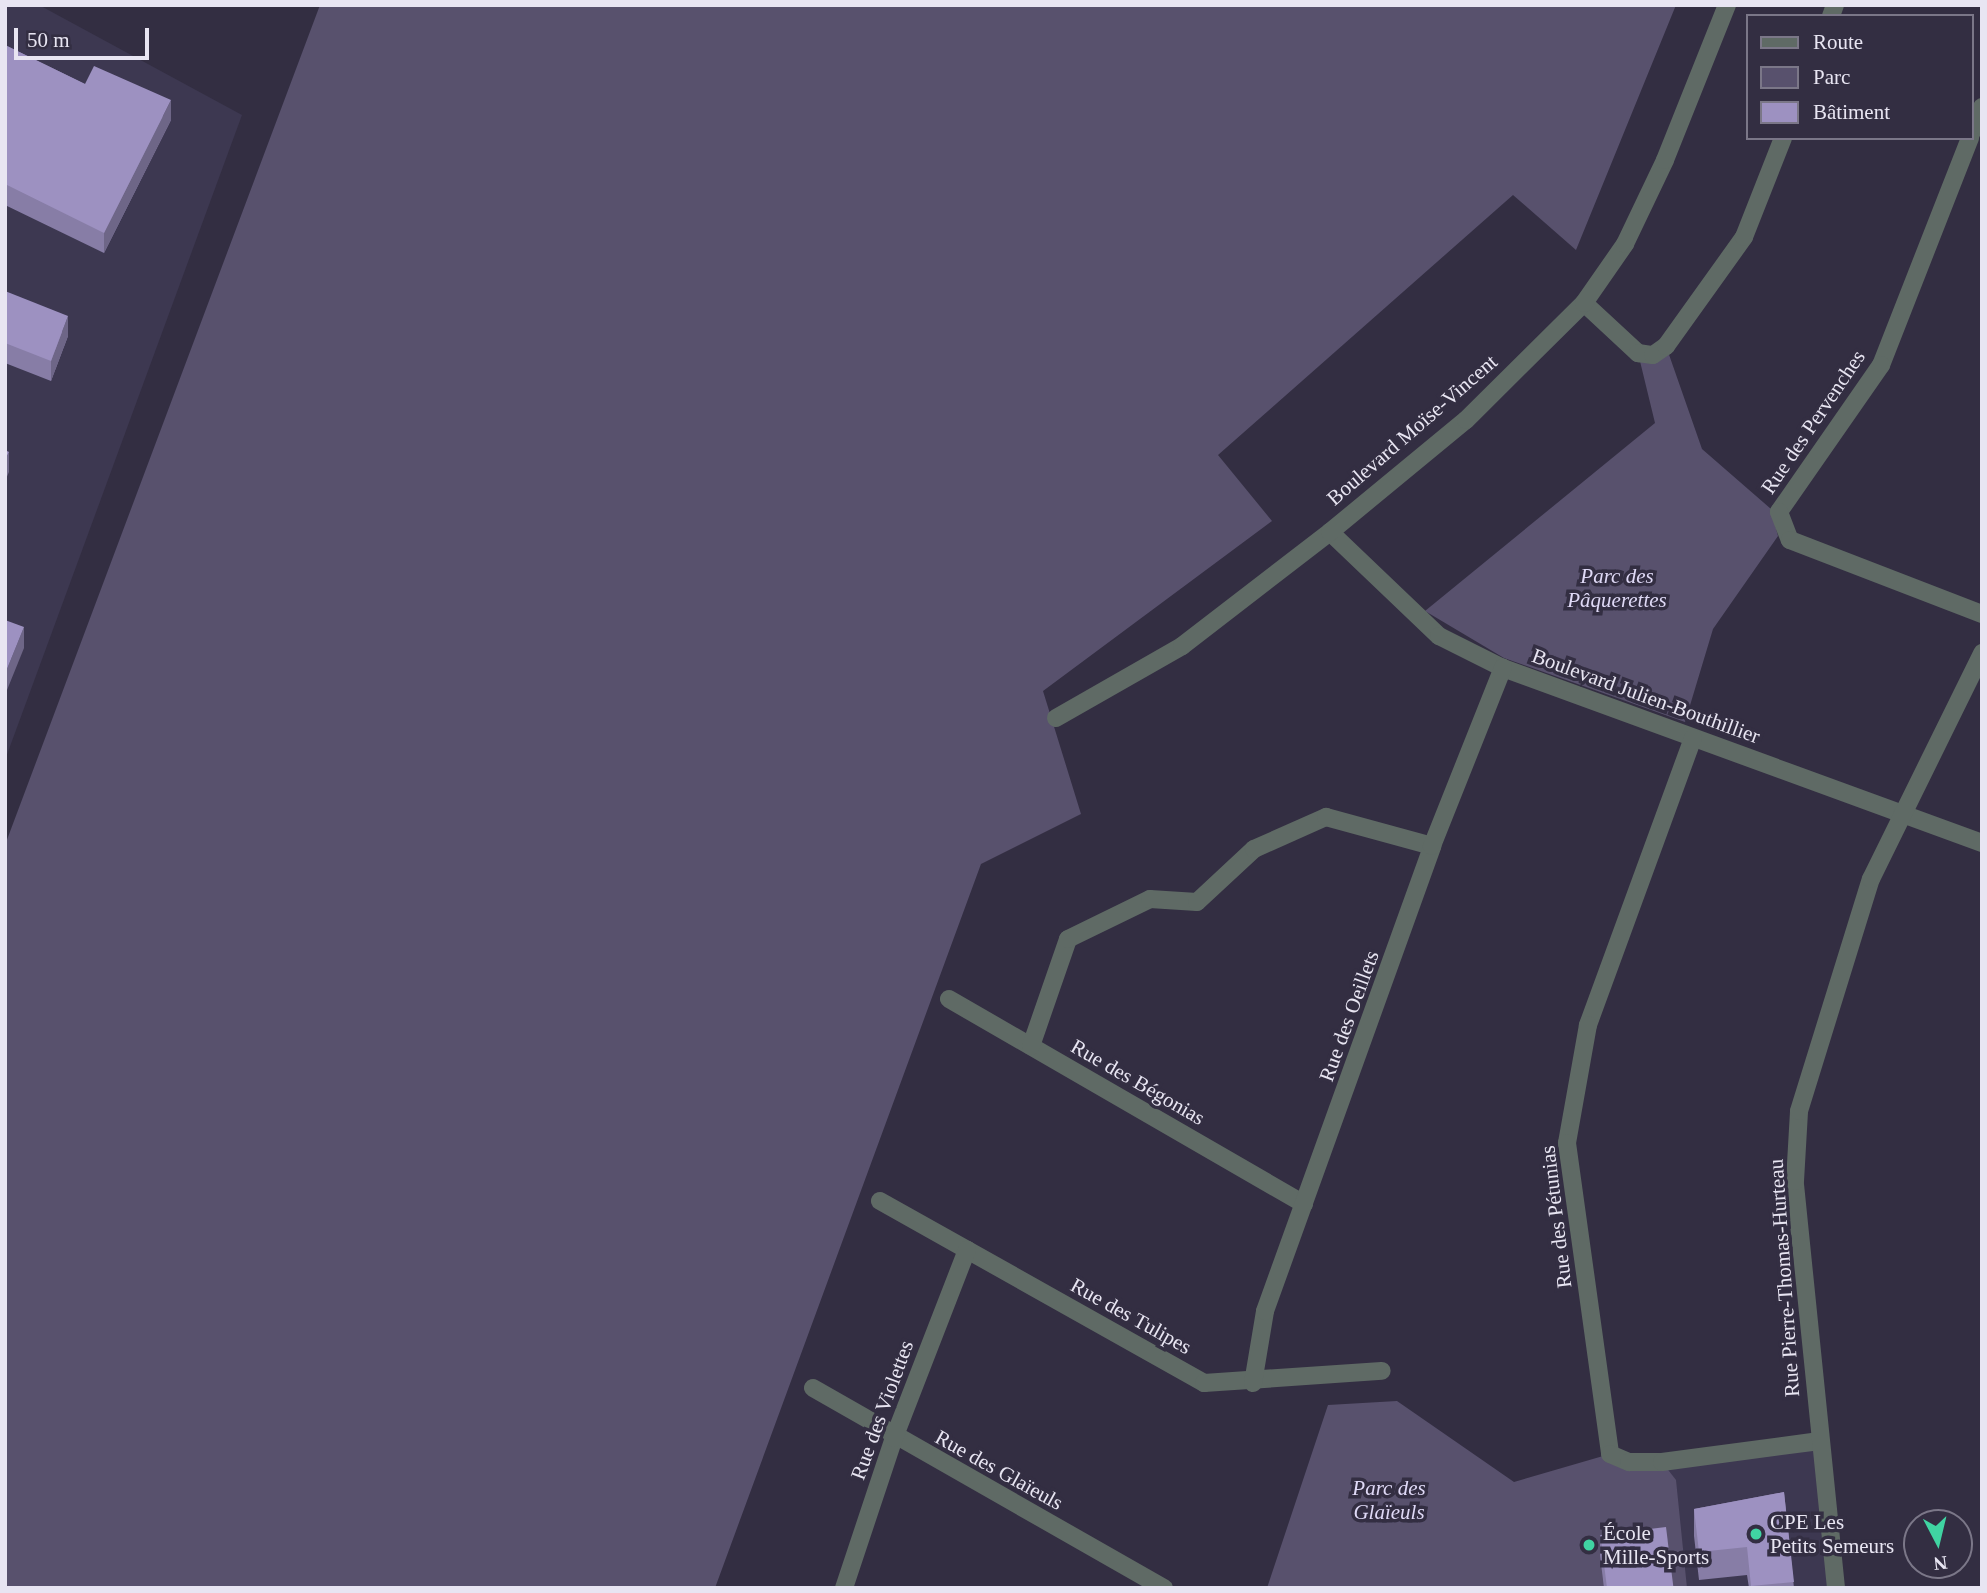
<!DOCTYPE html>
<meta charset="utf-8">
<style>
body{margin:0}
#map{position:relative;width:1987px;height:1593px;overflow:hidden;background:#332e42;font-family:"Times New Roman",serif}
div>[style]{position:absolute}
.built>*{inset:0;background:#3d3851}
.green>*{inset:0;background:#58516d}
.minor>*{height:18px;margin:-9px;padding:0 9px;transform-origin:9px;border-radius:9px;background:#5f6a65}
.wall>*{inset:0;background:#877da6}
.shaded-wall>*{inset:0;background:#6e6687}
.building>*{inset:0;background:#9d91c1;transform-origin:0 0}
.dots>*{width:19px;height:19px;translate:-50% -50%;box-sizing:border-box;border:4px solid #332e42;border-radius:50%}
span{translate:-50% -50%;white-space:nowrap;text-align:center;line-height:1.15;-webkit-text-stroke:7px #332e42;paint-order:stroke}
.street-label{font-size:21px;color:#e8e5f2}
.park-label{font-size:21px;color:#dfd9f6;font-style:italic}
.poi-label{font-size:21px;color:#e8e5f2}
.left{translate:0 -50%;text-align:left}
.frame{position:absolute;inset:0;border:7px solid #e8e5f2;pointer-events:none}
.legend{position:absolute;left:1746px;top:14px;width:228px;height:126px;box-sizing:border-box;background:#332e42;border:2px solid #7b7788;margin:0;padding:9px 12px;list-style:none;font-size:21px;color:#e8e5f2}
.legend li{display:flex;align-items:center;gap:14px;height:35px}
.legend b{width:35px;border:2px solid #7b7788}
.north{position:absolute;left:1903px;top:1509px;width:70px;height:70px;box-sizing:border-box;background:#332e42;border:2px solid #7b7788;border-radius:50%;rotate:173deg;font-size:19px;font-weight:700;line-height:28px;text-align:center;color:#e8e5f2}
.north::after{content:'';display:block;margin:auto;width:24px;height:32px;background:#40d4a2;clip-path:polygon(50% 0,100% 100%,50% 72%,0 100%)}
.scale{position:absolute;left:14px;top:28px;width:135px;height:32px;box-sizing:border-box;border:4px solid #e8e5f2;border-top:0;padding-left:9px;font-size:21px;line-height:24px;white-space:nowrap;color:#e8e5f2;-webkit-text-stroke:5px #332e42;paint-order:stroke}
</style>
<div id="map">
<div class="built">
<div style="clip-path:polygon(5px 5px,39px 5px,242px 115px,5px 760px)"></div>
<div style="clip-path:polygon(1820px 1441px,1836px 1588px,1500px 1588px,1675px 1480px,1662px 1462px)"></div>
</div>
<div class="green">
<div style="clip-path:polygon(320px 5px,1676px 5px,1576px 250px,1513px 195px,1218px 455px,1272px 521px,1043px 691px,1081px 814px,981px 864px,715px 1588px,5px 1588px,5px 845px)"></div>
<div style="clip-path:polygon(1666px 346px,1702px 449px,1771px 509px,1778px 536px,1713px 629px,1685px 722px,1504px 658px,1425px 611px,1655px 423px,1638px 353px)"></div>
<div style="clip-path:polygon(1397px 1401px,1514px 1482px,1610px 1454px,1662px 1462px,1676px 1480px,1687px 1588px,1267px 1588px,1328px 1405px)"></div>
</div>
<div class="minor">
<div style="left:1831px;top:16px;width:12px;rotate:-70deg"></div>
<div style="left:1971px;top:134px;width:29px;rotate:-68deg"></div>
<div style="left:1970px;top:138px;width:244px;rotate:111.4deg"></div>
<div style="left:1881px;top:365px;width:179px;rotate:124.8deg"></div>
<div style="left:1779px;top:512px;width:30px;rotate:69deg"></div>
<div style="left:1790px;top:540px;width:206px;rotate:21.1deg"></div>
<div style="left:1584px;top:303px;width:74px;rotate:42.8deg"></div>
<div style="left:1638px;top:353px;width:15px;rotate:8deg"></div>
<div style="left:1653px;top:355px;width:16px;rotate:-35deg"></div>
<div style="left:1666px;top:346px;width:134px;rotate:-54.4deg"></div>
<div style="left:1744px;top:237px;width:106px;rotate:-68.5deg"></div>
<div style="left:1330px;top:532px;width:151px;rotate:43.7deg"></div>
<div style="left:1439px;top:636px;width:72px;rotate:26.6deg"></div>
<div style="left:1503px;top:668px;width:510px;rotate:20.07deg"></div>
<div style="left:1056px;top:718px;width:145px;rotate:-29.7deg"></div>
<div style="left:1182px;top:646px;width:187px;rotate:-37.6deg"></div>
<div style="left:1330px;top:532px;width:176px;rotate:-39.5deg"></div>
<div style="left:1466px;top:420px;width:166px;rotate:-44.8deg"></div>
<div style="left:1584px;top:303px;width:72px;rotate:-55.2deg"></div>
<div style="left:1625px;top:244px;width:93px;rotate:-64.5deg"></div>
<div style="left:1665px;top:160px;width:167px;rotate:-68.2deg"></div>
<div style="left:1693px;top:738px;width:306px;rotate:110.1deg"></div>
<div style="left:1588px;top:1025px;width:120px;rotate:100.1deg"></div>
<div style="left:1567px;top:1143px;width:314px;rotate:82.1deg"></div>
<div style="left:1610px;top:1454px;width:21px;rotate:23deg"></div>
<div style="left:1629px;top:1462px;width:33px"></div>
<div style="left:1662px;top:1462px;width:159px;rotate:-7.6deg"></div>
<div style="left:949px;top:999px;width:410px;rotate:30deg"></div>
<div style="left:1031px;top:1046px;width:113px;rotate:-70.9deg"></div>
<div style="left:1068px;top:939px;width:91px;rotate:-26deg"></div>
<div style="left:1150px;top:899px;width:47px;rotate:3.7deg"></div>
<div style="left:1197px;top:902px;width:78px;rotate:-42.9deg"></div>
<div style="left:1254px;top:849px;width:79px;rotate:-24deg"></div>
<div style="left:1326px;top:817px;width:110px;rotate:15.3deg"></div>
<div style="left:880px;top:1201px;width:372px;rotate:29.3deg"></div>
<div style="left:1204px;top:1383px;width:178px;rotate:-3.9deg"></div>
<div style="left:1253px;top:1383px;width:73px;rotate:-80.5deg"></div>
<div style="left:1265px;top:1311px;width:494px;rotate:-70.2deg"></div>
<div style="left:1432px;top:846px;width:192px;rotate:-68.3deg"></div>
<div style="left:813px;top:1388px;width:404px;rotate:29.7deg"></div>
<div style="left:844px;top:1588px;width:158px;rotate:-71.6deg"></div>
<div style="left:894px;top:1438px;width:202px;rotate:-68.8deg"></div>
<div style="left:1836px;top:1588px;width:409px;rotate:-95.8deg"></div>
<div style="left:1795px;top:1181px;width:70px;rotate:-86.7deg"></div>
<div style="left:1799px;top:1111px;width:243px;rotate:-72.8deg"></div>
<div style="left:1871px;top:879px;width:252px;rotate:-63.8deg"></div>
</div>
<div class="wall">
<div style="clip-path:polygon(5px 45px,85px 84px,171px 120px,104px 253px,5px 205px)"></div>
<div style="clip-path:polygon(5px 291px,68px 336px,51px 381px,5px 363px)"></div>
<div style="clip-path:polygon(1784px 1492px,1794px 1588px,1749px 1588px,1747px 1575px,1699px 1580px,1694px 1536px,1694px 1509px)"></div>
<div style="clip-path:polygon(1600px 1535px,1673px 1588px,1604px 1588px,1600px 1555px)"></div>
</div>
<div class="shaded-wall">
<div style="clip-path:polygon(171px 100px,171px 120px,104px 253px,104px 233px)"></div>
<div style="clip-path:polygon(68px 316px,68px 336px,51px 381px,51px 361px)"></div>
<div style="clip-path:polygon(9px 452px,9px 472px,5px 481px,5px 460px)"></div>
<div style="clip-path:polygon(24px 627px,24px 648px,5px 695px,5px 674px)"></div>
</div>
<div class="building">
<div style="clip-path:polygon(5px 45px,85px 84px,94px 66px,171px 100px,104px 233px,5px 184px)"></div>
<div style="clip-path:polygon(5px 291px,68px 316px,51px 361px,5px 343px)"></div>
<div style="clip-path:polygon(5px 450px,9px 452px,5px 460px)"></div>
<div style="clip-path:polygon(5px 620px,24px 627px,5px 674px)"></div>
<div style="clip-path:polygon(1784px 1492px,1794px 1582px,1751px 1586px,1747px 1547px,1699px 1552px,1694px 1509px)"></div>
<div style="left:1666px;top:1527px;width:61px;height:66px;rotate:83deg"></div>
</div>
<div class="dots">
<div style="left:1756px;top:1534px;background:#40d4a2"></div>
<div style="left:1589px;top:1545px;background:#40d4a2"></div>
</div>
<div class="street-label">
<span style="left:1813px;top:422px;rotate:-56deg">Rue des Pervenches</span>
<span style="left:1412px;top:430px;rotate:-41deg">Boulevard Moïse-Vincent</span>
<span style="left:1646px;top:696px;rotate:20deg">Boulevard Julien-Bouthillier</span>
<span style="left:1349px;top:1016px;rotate:-70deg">Rue des Oeillets</span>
<span style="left:1138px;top:1082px;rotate:30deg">Rue des Bégonias</span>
<span style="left:1556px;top:1217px;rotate:-97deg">Rue des Pétunias</span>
<span style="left:1784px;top:1278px;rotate:-94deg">Rue Pierre-Thomas-Hurteau</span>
<span style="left:1131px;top:1316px;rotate:29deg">Rue des Tulipes</span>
<span style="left:882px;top:1410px;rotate:-70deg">Rue des Violettes</span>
<span style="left:999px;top:1470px;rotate:29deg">Rue des Glaïeuls</span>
</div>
<div class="park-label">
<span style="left:1617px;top:588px">Parc des<br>Pâquerettes</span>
<span style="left:1389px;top:1500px">Parc des<br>Glaïeuls</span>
</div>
<div class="poi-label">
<span class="left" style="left:1770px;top:1534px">CPE Les<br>Petits Semeurs</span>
<span class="left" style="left:1603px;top:1545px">École<br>Mille-Sports</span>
</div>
<div class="frame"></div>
<ul class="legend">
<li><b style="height:9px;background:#5f6a65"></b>Route</li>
<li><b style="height:19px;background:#58516d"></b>Parc</li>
<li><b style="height:19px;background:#9d91c1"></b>Bâtiment</li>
</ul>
<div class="north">N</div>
<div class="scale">50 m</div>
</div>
